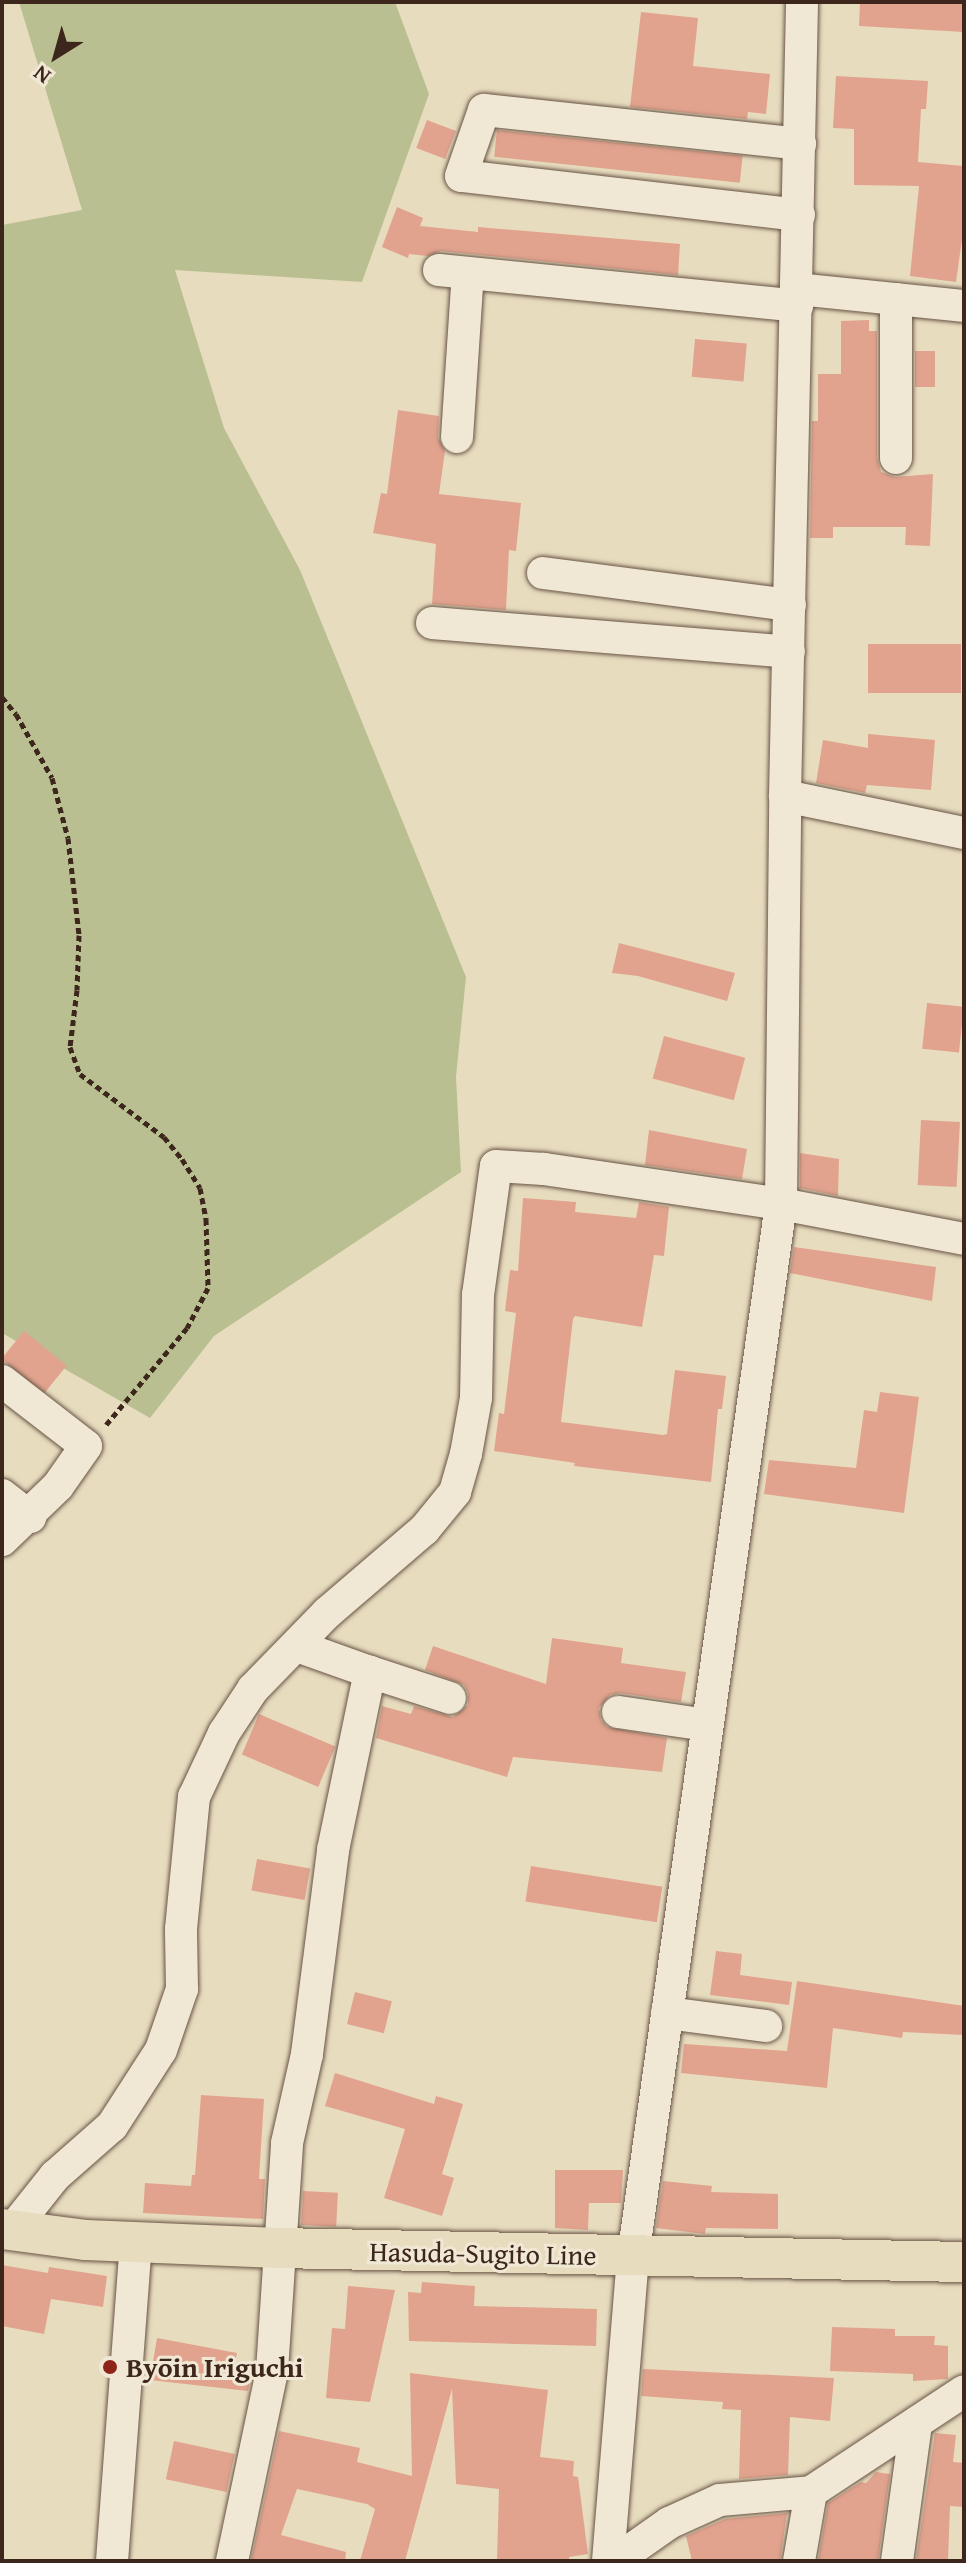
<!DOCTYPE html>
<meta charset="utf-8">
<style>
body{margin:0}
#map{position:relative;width:966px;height:2563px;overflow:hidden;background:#e8dcbf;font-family:"Gentium Book Plus",serif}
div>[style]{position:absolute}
.green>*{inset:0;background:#b9bf90}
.building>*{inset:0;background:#e1a38e;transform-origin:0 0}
.path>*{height:5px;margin-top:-2.5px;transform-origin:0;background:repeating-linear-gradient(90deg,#3d271c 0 6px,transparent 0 10px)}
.roads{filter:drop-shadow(0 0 2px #685445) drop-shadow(0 0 2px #685445)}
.minor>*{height:32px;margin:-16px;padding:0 16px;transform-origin:16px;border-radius:16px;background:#f0e8d5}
.major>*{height:40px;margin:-20px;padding:0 20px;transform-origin:20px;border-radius:20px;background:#e8dcbf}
.dots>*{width:22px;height:22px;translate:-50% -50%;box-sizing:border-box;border:4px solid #f0e8d5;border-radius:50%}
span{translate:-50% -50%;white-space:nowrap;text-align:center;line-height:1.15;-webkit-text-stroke:6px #f0e8d5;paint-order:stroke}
.street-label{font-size:28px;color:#3d271c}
.poi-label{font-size:28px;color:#3d271c;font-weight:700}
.left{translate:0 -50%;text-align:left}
.frame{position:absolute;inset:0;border:4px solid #3d271c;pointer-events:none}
.north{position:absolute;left:16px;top:16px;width:80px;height:80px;-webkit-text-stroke:6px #f0e8d5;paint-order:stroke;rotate:217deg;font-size:22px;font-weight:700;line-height:32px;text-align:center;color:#3d271c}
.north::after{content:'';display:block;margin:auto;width:28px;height:36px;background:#3d271c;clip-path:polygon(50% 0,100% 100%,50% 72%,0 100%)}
</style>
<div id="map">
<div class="green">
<div style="clip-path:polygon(19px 2px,395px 2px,429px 94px,362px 282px,175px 270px,224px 428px,300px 570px,466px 977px,456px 1077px,461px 1172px,214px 1336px,150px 1418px,2px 1333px,2px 225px,82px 210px)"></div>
</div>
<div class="building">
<div style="clip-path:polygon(860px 2px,964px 2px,964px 32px,859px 26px)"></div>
<div style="clip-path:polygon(641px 12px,698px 18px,693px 66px,770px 74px,766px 114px,748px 112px,747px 119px,630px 107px)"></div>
<div style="clip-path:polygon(836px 76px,928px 81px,926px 109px,921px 109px,918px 162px,964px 166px,964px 225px,956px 282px,910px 276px,919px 186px,854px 185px,854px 129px,833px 128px)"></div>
<div style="left:427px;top:120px;width:31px;height:30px;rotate:21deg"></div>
<div style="left:497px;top:130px;width:247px;height:27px;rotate:6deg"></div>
<div style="clip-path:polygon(397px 207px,423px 218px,420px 226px,478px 232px,478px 227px,680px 244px,678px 275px,441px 251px,428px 256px,409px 254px,408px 258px,382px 247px)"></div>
<div style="clip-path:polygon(869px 320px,869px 331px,877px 331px,877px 458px,881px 472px,895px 477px,933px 474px,930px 546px,905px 545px,906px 527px,833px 527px,833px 538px,810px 538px,812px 421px,818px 421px,818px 374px,841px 374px,841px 321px)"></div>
<div style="left:695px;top:339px;width:52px;height:38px;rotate:5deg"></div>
<div style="left:915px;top:351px;width:20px;height:36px"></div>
<div style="clip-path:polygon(398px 410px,439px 416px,438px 437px,445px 451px,439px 494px,521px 503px,516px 551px,509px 550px,506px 610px,432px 604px,436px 544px,373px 533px,381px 493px,387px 494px)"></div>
<div style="left:868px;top:644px;width:93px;height:49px"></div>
<div style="clip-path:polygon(868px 734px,935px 740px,931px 790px,867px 785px,865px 793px,816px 783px,823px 740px,868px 748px)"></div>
<div style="clip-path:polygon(619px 943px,735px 973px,727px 1001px,638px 976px,612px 973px)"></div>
<div style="left:927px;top:1003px;width:37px;height:46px;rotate:6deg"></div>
<div style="left:664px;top:1036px;width:84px;height:44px;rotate:15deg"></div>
<div style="left:921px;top:1120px;width:39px;height:65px;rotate:3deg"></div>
<div style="clip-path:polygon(649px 1130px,747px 1149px,742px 1179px,645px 1165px)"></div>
<div style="clip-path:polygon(800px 1153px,839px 1159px,838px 1196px,800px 1188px)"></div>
<div style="clip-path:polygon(523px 1198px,576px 1202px,575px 1212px,636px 1218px,639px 1202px,669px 1207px,664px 1256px,654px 1255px,642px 1327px,575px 1316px,573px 1319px,561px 1422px,663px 1435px,667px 1434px,675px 1370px,726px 1376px,722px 1409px,718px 1409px,711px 1482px,574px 1466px,575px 1463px,494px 1451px,499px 1413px,504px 1414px,516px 1313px,505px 1311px,510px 1270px,518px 1271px)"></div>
<div style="clip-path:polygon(794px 1247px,936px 1267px,932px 1301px,790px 1273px)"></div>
<div style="left:24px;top:1331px;width:55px;height:36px;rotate:39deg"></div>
<div style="clip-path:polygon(880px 1392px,919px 1397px,904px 1513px,764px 1494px,769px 1460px,856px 1468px,864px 1410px,877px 1412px)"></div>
<div style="clip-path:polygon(552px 1638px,623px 1648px,621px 1663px,686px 1672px,681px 1702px,620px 1693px,610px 1695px,599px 1708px,601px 1720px,607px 1727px,667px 1738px,662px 1772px,513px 1757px,507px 1777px,376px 1738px,382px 1706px,411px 1714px,414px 1706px,453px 1717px,468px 1705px,468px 1693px,464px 1685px,425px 1670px,433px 1646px,546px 1684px)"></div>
<div style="left:259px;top:1714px;width:83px;height:44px;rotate:23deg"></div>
<div style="left:257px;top:1859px;width:54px;height:32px;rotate:10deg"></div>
<div style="left:531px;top:1866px;width:133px;height:36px;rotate:9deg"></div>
<div style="clip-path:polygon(716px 1951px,742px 1954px,740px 1975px,792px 1982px,789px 2005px,710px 1995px)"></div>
<div style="clip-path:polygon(797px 1981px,964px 2006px,964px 2035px,903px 2032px,902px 2038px,833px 2028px,827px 2088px,681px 2073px,684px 2044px,787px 2051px)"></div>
<div style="left:355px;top:1992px;width:38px;height:33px;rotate:14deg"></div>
<div style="clip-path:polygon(335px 2073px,434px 2104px,436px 2096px,463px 2104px,442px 2174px,454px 2178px,442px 2216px,384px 2198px,405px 2129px,325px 2106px)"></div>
<div style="clip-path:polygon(201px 2095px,264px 2099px,259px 2179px,265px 2179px,263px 2219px,143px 2213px,145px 2183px,191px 2186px,192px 2175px,195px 2175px)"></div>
<div style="clip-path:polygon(555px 2170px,623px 2170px,621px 2203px,589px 2203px,588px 2230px,555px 2228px)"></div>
<div style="clip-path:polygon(663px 2181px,712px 2186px,711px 2192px,778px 2194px,778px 2229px,706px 2228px,705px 2234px,656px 2228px)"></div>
<div style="left:303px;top:2191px;width:35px;height:34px;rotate:3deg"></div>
<div style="clip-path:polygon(2px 2265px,48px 2273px,49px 2267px,107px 2276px,103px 2307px,51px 2299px,44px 2334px,2px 2326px)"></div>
<div style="clip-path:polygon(422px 2282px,475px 2286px,474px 2306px,597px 2309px,596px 2346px,409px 2341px,408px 2292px,421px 2293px)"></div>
<div style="clip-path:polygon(348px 2286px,395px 2290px,370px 2402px,326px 2398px,332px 2328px,345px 2329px)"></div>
<div style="clip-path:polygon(832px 2327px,895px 2329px,895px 2336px,935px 2336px,934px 2345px,948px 2346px,948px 2379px,913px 2381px,913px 2374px,830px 2371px)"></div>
<div style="clip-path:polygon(157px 2338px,237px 2353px,235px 2363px,253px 2366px,248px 2391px,150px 2380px)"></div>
<div style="clip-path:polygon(643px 2369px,834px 2378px,830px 2421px,790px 2417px,788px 2475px,739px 2479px,741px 2410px,722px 2409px,723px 2402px,641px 2396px)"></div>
<div style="clip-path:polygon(410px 2373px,548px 2390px,540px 2457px,574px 2461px,573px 2476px,578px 2477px,588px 2554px,569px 2557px,569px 2561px,497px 2561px,499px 2489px,456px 2484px,452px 2389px,405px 2561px,360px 2561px,375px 2509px,367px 2504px,297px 2489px,281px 2535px,346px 2552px,345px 2561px,251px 2561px,279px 2431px,360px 2448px,357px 2462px,412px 2476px)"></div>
<div style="clip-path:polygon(935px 2433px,956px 2435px,953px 2462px,964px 2463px,964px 2507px,950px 2506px,948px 2561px,916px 2561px)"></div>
<div style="left:174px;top:2441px;width:62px;height:39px;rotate:12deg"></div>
<div style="clip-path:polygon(876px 2472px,890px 2474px,878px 2561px,818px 2561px,828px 2503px,861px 2482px,866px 2483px)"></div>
<div style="clip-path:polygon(787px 2513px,780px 2561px,692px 2561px,686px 2536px,725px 2519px)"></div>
</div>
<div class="path">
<div style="left:2px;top:697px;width:22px;rotate:51deg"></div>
<div style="left:16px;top:714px;width:73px;rotate:60.6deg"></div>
<div style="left:52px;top:778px;width:62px;rotate:75.1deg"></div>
<div style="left:68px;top:838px;width:98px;rotate:83.5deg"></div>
<div style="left:79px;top:935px;width:55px;rotate:92.1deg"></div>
<div style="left:77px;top:990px;width:57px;rotate:97deg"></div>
<div style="left:70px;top:1047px;width:29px;rotate:70deg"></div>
<div style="left:80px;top:1074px;width:105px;rotate:36.9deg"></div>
<div style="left:164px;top:1137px;width:28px;rotate:51deg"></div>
<div style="left:182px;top:1159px;width:34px;rotate:58deg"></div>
<div style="left:200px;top:1188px;width:32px;rotate:79deg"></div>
<div style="left:206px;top:1219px;width:69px;rotate:88.3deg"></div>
<div style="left:208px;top:1288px;width:45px;rotate:117.7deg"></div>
<div style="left:187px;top:1328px;width:126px;rotate:129.9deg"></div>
</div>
<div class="roads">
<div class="minor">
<div style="left:799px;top:215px;width:340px;rotate:-173.4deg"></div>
<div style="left:461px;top:176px;width:70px;rotate:-70.8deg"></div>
<div style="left:484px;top:110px;width:318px;rotate:6.1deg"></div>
<div style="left:439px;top:270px;width:360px;rotate:5.7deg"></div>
<div style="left:797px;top:289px;width:168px;rotate:5.8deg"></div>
<div style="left:457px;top:437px;width:164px;rotate:-86.2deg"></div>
<div style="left:896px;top:458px;width:159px;rotate:-90deg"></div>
<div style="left:543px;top:573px;width:249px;rotate:7.4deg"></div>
<div style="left:432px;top:623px;width:358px;rotate:4.6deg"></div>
<div style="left:785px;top:796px;width:183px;rotate:11.7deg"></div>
<div style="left:2px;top:1381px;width:106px;rotate:37.7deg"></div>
<div style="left:86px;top:1446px;width:49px;rotate:125deg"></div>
<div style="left:58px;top:1486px;width:78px;rotate:136deg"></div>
<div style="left:2px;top:1495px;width:36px;rotate:38deg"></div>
<div style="left:370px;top:1672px;width:84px;rotate:18deg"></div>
<div style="left:618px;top:1712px;width:90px;rotate:8.3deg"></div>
<div style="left:667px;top:2013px;width:100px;rotate:7.5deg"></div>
<div style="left:12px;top:2230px;width:69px;rotate:-51.5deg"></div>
<div style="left:55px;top:2176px;width:76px;rotate:-41.3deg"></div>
<div style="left:112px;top:2126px;width:90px;rotate:-57.2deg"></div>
<div style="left:161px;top:2050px;width:65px;rotate:-71deg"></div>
<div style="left:182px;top:1989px;width:60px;rotate:-91deg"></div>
<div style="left:181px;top:1929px;width:133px;rotate:-84.4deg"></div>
<div style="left:194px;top:1797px;width:71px;rotate:-64.9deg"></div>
<div style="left:224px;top:1733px;width:53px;rotate:-56.6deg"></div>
<div style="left:253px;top:1689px;width:106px;rotate:-45.8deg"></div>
<div style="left:327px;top:1613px;width:128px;rotate:-40.6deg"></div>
<div style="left:424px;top:1530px;width:49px;rotate:-50.8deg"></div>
<div style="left:455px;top:1492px;width:40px;rotate:-74deg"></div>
<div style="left:466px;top:1454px;width:57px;rotate:-79.9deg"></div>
<div style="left:476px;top:1398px;width:103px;rotate:-88.9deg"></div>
<div style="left:478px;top:1295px;width:130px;rotate:-82.1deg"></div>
<div style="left:496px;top:1166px;width:48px;rotate:3.6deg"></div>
<div style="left:544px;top:1169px;width:240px;rotate:8.4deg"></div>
<div style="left:781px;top:1204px;width:186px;rotate:10.8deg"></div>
<div style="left:112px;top:2561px;width:319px;rotate:-85.7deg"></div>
<div style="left:232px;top:2561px;width:194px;rotate:-78.1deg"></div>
<div style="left:272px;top:2371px;width:228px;rotate:-86.2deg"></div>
<div style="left:287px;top:2143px;width:91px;rotate:-77.3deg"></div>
<div style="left:307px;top:2054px;width:206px;rotate:-82.7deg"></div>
<div style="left:333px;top:1850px;width:182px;rotate:-78.3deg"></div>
<div style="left:370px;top:1672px;width:77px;rotate:-160.4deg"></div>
<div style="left:608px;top:2561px;width:305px;rotate:-85.3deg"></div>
<div style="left:633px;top:2257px;width:1063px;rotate:-82deg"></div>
<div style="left:781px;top:1204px;width:408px;rotate:-89.4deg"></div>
<div style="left:785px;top:796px;width:794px;rotate:-88.77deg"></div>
<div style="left:615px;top:2561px;width:66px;rotate:-35.1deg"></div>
<div style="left:669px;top:2523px;width:56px;rotate:-24.3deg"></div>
<div style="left:720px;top:2500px;width:91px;rotate:-5deg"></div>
<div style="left:811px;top:2492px;width:183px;rotate:-33.4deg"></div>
<div style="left:799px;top:2561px;width:70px;rotate:-80.1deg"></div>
<div style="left:897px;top:2561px;width:138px;rotate:-82.1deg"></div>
</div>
<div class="major">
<div style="left:2px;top:2229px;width:85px;rotate:7.5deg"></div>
<div style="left:86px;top:2240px;width:192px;rotate:2.4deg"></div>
<div style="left:278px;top:2248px;width:686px;rotate:1.17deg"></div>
</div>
</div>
<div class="dots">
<div style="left:110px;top:2367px;background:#8f2418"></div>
</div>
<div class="street-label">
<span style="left:483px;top:2253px;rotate:1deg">Hasuda-Sugito Line</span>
</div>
<div class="poi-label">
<span class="left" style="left:126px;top:2367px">Byōin Iriguchi</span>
</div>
<div class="frame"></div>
<div class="north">N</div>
</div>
